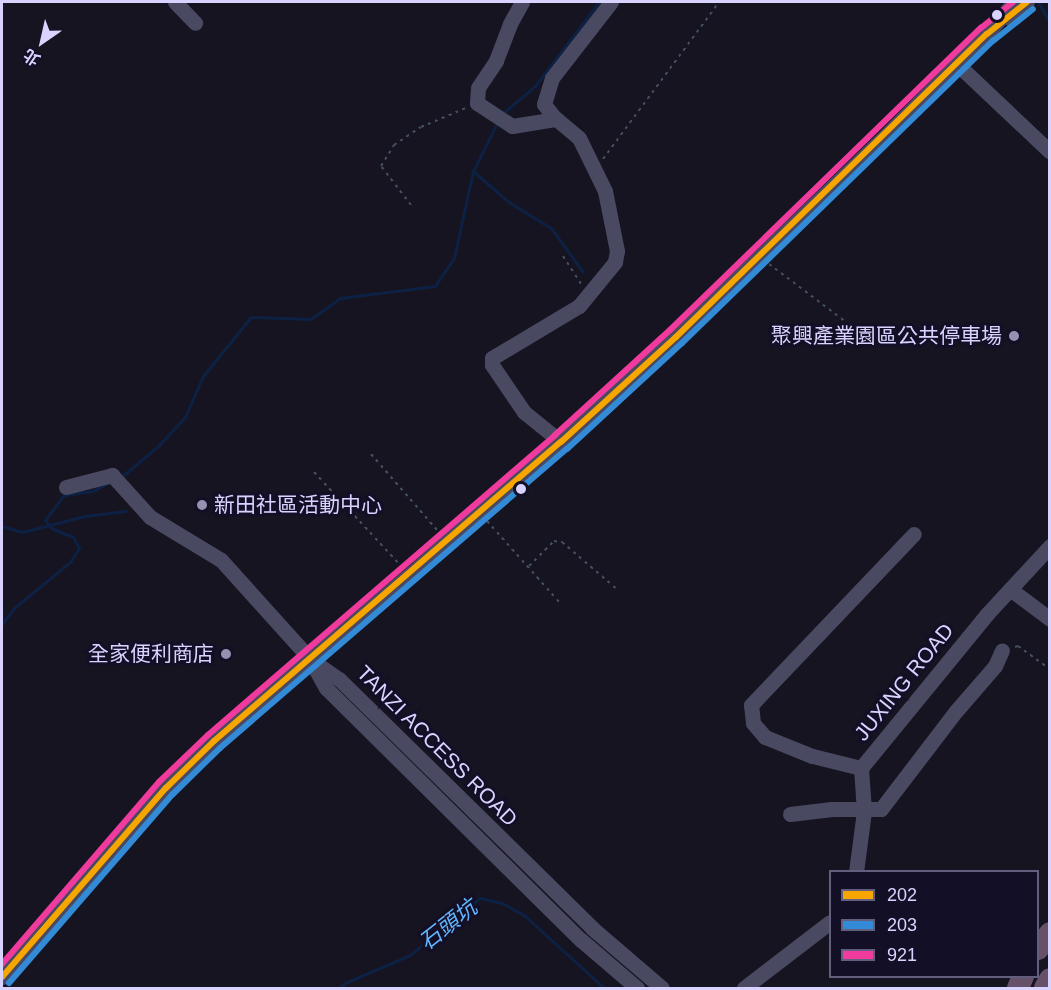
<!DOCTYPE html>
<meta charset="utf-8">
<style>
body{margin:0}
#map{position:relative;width:1051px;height:990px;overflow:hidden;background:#161421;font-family:Arial,"Noto Sans TC",sans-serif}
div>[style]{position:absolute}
.stream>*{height:3px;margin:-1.5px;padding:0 1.5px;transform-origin:1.5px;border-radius:1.5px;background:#0d2144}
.path>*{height:2px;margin-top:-1px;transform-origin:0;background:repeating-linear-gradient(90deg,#44505f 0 3px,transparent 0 7.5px)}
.minor>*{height:15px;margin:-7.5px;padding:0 7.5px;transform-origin:7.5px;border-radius:7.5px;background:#4a4962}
.highway>*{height:22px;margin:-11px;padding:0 11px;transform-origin:11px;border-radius:11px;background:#67516a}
.bus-1>*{height:6px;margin:-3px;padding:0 3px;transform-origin:3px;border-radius:3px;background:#f7a600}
.bus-2>*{height:6px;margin:-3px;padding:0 3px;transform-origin:3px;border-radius:3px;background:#338bd7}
.bus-3>*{height:6px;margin:-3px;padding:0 3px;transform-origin:3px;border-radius:3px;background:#f13a9d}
.dots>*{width:16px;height:16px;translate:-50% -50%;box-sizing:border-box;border:3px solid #130f26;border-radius:50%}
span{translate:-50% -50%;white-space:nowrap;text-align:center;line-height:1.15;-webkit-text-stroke:6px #130f26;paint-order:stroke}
.poi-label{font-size:21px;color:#d9d4ff}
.right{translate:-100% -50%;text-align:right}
.left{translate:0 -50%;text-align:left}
.street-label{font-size:21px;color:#d9d4ff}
.water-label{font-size:22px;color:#62b6ff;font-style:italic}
.frame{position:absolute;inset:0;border:3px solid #d9d4ff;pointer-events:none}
.legend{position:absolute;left:829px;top:870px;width:210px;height:108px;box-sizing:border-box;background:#130f26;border:2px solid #625e7d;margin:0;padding:8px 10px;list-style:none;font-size:18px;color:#d9d4ff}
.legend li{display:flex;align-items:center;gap:12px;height:30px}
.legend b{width:30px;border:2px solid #625e7d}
.north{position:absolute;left:12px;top:12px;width:60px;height:60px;-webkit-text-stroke:4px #130f26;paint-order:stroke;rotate:214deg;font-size:16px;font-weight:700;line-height:24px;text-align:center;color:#d9d4ff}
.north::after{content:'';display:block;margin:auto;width:21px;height:27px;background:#d9d4ff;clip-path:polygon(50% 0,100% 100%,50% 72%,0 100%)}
</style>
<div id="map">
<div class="stream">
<div style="left:1038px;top:2px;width:24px;rotate:60deg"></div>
<div style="left:503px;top:113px;width:42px;rotate:-40.2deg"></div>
<div style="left:535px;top:86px;width:106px;rotate:-52.7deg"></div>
<div style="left:473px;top:171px;width:49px;rotate:40.9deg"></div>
<div style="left:510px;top:203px;width:48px;rotate:31.4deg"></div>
<div style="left:551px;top:228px;width:54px;rotate:54deg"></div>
<div style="left:120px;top:478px;width:50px;rotate:-40.1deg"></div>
<div style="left:158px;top:446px;width:40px;rotate:-47deg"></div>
<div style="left:185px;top:417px;width:45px;rotate:-66.3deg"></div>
<div style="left:203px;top:376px;width:76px;rotate:-50.9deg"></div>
<div style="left:251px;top:317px;width:60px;rotate:1.9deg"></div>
<div style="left:311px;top:319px;width:36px;rotate:-36deg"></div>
<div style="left:340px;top:298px;width:96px;rotate:-7.2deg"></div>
<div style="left:435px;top:286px;width:34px;rotate:-56deg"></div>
<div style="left:454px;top:258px;width:89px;rotate:-77.7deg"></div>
<div style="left:473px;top:171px;width:56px;rotate:-63.4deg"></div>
<div style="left:2px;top:526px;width:21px;rotate:17deg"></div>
<div style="left:22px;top:532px;width:65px;rotate:-14.3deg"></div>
<div style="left:85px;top:516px;width:41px;rotate:-7deg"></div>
<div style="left:2px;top:624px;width:20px;rotate:-53deg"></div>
<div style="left:14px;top:608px;width:72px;rotate:-39.4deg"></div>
<div style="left:70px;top:562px;width:17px;rotate:-57deg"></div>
<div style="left:79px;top:548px;width:13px;rotate:-119deg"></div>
<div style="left:73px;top:537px;width:22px;rotate:-158deg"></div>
<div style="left:53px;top:529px;width:12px;rotate:-132deg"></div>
<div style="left:45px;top:520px;width:31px;rotate:-53deg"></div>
<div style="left:64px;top:495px;width:29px;rotate:-8deg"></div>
<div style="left:93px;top:491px;width:17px;rotate:-28deg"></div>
<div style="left:339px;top:988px;width:8px;rotate:-40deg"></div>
<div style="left:345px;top:983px;width:71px;rotate:-23.3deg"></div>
<div style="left:410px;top:955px;width:90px;rotate:-39.2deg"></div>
<div style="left:480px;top:898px;width:23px;rotate:13deg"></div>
<div style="left:502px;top:903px;width:26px;rotate:29deg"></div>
<div style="left:525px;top:916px;width:107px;rotate:42.3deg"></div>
</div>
<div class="path">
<div style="left:603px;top:159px;width:195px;rotate:-53.5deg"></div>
<div style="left:411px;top:205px;width:49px;rotate:-127.6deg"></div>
<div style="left:381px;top:166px;width:25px;rotate:-58deg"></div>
<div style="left:394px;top:145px;width:32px;rotate:-34deg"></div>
<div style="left:421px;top:127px;width:49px;rotate:-22.9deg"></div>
<div style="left:563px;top:256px;width:33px;rotate:57deg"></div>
<div style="left:769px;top:264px;width:96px;rotate:37deg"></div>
<div style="left:371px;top:454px;width:102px;rotate:49deg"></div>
<div style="left:314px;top:472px;width:127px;rotate:47.2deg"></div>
<div style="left:487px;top:521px;width:111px;rotate:48.3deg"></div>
<div style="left:529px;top:566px;width:35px;rotate:-45deg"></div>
<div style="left:554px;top:541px;width:8px;rotate:7deg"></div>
<div style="left:562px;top:542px;width:74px;rotate:40.6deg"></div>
<div style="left:1015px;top:647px;width:3px;rotate:-18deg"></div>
<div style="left:1018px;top:646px;width:39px;rotate:36deg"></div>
</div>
<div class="minor">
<div style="left:175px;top:2px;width:29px;rotate:46deg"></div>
<div style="left:522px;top:2px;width:25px;rotate:119deg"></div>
<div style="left:510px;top:24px;width:40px;rotate:111deg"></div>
<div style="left:496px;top:61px;width:32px;rotate:124deg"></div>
<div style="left:478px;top:88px;width:15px;rotate:94deg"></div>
<div style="left:477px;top:103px;width:42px;rotate:33.3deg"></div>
<div style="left:512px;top:126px;width:45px;rotate:-9deg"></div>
<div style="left:1009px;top:18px;width:24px;rotate:-42deg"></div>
<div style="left:956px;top:63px;width:129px;rotate:43.4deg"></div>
<div style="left:561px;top:442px;width:48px;rotate:-141deg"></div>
<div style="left:524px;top:412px;width:57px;rotate:-124.2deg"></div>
<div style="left:492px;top:365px;width:7px;rotate:-90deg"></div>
<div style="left:492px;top:358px;width:101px;rotate:-30.9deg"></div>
<div style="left:579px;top:306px;width:57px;rotate:-50.7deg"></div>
<div style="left:615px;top:262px;width:11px;rotate:-80deg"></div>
<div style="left:617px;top:251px;width:61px;rotate:-101.3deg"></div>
<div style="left:605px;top:191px;width:59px;rotate:-116.1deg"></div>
<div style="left:579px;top:138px;width:33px;rotate:-140deg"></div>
<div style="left:554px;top:117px;width:16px;rotate:-128deg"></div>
<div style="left:544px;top:104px;width:27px;rotate:-73deg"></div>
<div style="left:552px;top:78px;width:96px;rotate:-52.2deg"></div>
<div style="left:66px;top:487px;width:48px;rotate:-14.6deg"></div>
<div style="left:112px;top:475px;width:57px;rotate:47.9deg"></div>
<div style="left:150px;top:517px;width:83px;rotate:31.2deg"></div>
<div style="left:221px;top:560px;width:133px;rotate:48deg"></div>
<div style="left:310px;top:659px;width:35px;rotate:35deg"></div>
<div style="left:339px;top:679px;width:355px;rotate:44.5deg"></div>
<div style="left:592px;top:928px;width:92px;rotate:40.6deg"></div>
<div style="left:1010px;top:589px;width:50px;rotate:36.9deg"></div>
<div style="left:311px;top:661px;width:31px;rotate:61deg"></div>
<div style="left:326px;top:688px;width:359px;rotate:44.7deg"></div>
<div style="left:581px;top:940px;width:74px;rotate:40.6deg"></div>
<div style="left:861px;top:768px;width:50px;rotate:-166.2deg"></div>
<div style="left:812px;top:756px;width:51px;rotate:-158deg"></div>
<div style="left:765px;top:737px;width:18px;rotate:-131deg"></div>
<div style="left:753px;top:723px;width:18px;rotate:-96deg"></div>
<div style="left:751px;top:705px;width:236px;rotate:-46.4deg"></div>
<div style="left:790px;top:814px;width:42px;rotate:-6.8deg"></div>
<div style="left:832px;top:809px;width:49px"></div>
<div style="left:881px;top:809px;width:123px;rotate:-52.6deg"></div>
<div style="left:956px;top:711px;width:60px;rotate:-49.1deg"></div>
<div style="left:995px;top:666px;width:17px;rotate:-66deg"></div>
<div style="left:856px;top:872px;width:62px;rotate:-82.5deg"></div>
<div style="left:864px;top:811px;width:43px;rotate:-94deg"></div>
<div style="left:861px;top:768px;width:199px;rotate:-50.7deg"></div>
<div style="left:987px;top:614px;width:93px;rotate:-47.2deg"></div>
<div style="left:2px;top:977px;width:250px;rotate:-49.1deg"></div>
<div style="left:166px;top:788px;width:67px;rotate:-44.4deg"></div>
<div style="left:214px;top:741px;width:256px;rotate:-40.4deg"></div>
<div style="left:409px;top:575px;width:358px;rotate:-41.7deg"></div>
<div style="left:676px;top:337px;width:301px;rotate:-43.9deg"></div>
<div style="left:893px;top:128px;width:133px;rotate:-45deg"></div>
<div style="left:987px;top:34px;width:42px;rotate:-49.8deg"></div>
<div style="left:744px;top:988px;width:108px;rotate:-37.5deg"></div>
</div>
<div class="highway">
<div style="left:1038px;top:949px;width:20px;rotate:-53deg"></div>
<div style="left:1018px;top:988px;width:13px;rotate:-67deg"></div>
<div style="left:1045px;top:988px;width:10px;rotate:-61deg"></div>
</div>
<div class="bus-1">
<div style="left:2px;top:977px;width:250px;rotate:-49.1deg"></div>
<div style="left:166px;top:788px;width:67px;rotate:-44.4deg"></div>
<div style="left:214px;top:741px;width:458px;rotate:-40.8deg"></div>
<div style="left:561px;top:442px;width:156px;rotate:-42.4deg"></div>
<div style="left:676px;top:337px;width:434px;rotate:-44.3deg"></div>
<div style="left:987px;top:34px;width:51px;rotate:-38.7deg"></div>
</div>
<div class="bus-2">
<div style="left:9px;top:983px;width:250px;rotate:-49.1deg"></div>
<div style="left:173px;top:794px;width:66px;rotate:-44.4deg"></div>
<div style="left:220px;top:748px;width:458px;rotate:-40.8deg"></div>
<div style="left:567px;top:449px;width:156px;rotate:-42.7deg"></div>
<div style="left:682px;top:343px;width:434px;rotate:-44.2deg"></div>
<div style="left:993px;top:41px;width:51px;rotate:-38.7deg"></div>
</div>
<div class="bus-3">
<div style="left:2px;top:964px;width:240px;rotate:-49.2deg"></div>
<div style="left:159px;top:782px;width:68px;rotate:-43.8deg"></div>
<div style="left:208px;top:735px;width:459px;rotate:-40.8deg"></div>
<div style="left:555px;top:435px;width:156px;rotate:-42.4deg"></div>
<div style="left:670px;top:330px;width:434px;rotate:-44.2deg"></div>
<div style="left:981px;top:28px;width:41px;rotate:-39.1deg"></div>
</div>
<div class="dots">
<div style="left:997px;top:15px;background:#d9d4ff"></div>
<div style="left:1014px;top:336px;background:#9591b1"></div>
<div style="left:521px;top:489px;background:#d9d4ff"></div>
<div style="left:202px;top:505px;background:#9591b1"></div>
<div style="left:226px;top:654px;background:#9591b1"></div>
</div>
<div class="poi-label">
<span class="right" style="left:1002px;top:336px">聚興產業園區公共停車場</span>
<span class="left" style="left:214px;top:505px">新田社區活動中心</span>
<span class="right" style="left:214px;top:654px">全家便利商店</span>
</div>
<div class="street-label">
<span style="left:904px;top:682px;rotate:-51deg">JUXING ROAD</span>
<span style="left:437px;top:746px;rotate:45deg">TANZI ACCESS ROAD</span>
</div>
<div class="water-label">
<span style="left:448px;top:925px;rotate:-38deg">石頭坑</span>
</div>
<div class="frame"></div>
<ul class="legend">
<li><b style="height:8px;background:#f7a600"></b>202</li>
<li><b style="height:8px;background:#338bd7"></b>203</li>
<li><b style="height:8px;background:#f13a9d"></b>921</li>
</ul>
<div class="north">北</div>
</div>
